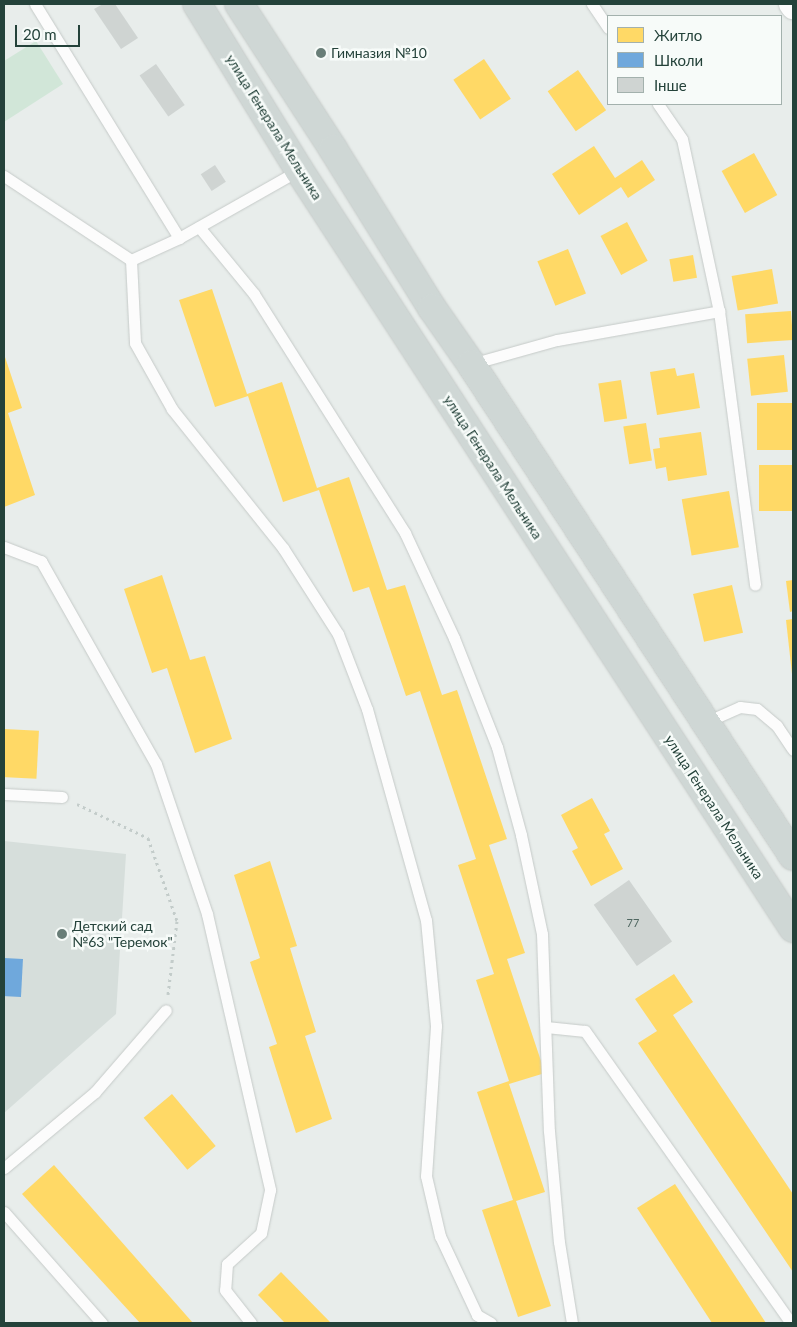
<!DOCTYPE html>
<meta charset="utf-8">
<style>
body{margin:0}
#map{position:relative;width:797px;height:1327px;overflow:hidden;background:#e8edeb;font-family:Lato,sans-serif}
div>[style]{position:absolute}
.built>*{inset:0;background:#d6dedb}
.green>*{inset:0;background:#d1e6d8}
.homes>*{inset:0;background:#ffd966;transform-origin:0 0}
.schools>*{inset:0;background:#6fa8dc;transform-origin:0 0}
.building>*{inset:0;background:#cfd4d2;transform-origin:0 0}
.path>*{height:3px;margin-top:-1.5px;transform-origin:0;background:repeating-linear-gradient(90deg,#c3ccca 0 2.5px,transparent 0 6.5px)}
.roads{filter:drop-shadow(0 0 1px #c5cac8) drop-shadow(0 0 1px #c5cac8)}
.service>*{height:11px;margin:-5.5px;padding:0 5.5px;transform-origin:5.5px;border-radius:5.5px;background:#fcfcfc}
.minor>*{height:24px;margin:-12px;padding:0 12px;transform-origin:12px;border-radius:12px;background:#fcfcfc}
.primary>*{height:28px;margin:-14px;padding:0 14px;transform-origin:14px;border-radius:14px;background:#cfd7d5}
.dots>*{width:14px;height:14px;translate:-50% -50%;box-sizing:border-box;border:2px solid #f7fbf9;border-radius:50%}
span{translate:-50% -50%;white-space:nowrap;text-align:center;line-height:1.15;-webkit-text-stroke:5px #f7fbf9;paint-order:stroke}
.number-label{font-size:11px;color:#506761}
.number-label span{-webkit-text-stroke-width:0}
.poi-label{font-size:14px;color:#24423a}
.left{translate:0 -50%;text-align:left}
.street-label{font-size:14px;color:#24423a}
.frame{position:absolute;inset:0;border:5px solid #24423a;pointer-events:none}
.legend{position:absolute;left:607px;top:15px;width:175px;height:90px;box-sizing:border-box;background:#f7fbf9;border:1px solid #a3b1ad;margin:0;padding:6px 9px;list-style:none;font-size:15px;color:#24423a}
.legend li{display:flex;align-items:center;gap:10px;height:25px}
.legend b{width:25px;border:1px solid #a3b1ad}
.scale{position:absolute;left:15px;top:25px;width:65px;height:22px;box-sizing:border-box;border:2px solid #24423a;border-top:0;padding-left:6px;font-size:15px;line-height:18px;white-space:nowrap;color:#24423a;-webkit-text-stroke:4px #f7fbf9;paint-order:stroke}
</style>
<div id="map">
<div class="built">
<div style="clip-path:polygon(4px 841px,126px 854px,116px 1014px,4px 1113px)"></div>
</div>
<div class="green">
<div style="clip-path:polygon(36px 41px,63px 84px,4px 122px,4px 61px)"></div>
</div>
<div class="homes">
<div style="left:484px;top:59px;width:48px;height:37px;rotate:56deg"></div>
<div style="left:578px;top:70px;width:49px;height:37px;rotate:55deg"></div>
<div style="clip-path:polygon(594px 146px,615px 178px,642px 160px,655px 180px,628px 198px,621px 187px,579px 215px,552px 174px)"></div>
<div style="left:754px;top:153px;width:48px;height:37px;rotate:61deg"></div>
<div style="left:627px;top:222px;width:44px;height:30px;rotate:62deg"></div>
<div style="left:568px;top:249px;width:48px;height:33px;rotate:68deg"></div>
<div style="left:693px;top:255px;width:23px;height:24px;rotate:80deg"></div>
<div style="left:772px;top:269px;width:35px;height:41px;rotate:80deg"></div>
<div style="clip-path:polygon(212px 289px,247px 394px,282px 382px,317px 488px,349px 477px,387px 590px,405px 585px,442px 695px,457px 690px,507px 839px,489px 845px,525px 953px,507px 959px,545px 1073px,509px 1084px,545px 1192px,516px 1201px,551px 1306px,518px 1317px,482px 1210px,513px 1200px,477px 1092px,509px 1081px,476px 980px,494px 974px,458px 865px,476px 859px,420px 691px,406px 696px,369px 587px,353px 592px,319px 490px,283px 502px,248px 396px,215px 407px,179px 300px)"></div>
<div style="left:791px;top:311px;width:29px;height:46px;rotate:86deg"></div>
<div style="clip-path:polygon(4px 354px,22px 408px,8px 413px,35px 495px,4px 507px)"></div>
<div style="left:784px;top:355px;width:37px;height:37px;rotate:84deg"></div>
<div style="clip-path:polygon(675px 368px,677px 376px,694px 373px,700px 408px,657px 415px,650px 372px)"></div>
<div style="left:621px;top:380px;width:39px;height:23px;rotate:81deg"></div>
<div style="left:793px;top:403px;width:47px;height:36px;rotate:90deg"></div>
<div style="left:646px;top:423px;width:38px;height:23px;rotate:81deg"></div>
<div style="clip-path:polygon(701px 432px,707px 475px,668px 481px,666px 467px,656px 469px,653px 449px,660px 448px,659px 438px)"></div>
<div style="left:793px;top:465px;width:46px;height:34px;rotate:90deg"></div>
<div style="left:729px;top:491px;width:57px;height:48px;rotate:80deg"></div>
<div style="clip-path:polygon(162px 575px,190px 660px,205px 656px,232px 739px,195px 753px,167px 668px,152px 673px,124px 589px)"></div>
<div style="clip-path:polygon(793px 580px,793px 611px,790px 612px,786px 581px)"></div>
<div style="left:732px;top:585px;width:49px;height:40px;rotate:77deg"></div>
<div style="clip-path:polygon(793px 619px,793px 674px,792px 674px,786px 620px)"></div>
<div style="left:4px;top:729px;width:35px;height:48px;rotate:3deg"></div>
<div style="clip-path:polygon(592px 798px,610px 831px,604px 834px,623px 869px,591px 886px,572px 851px,578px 848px,561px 815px)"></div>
<div style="clip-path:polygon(270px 861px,297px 946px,290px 948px,316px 1032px,305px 1036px,332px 1119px,296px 1133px,269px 1047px,277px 1044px,250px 962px,260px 958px,234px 875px)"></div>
<div style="clip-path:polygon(674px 974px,693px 1002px,673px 1015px,793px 1194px,793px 1272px,638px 1043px,657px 1031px,635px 999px)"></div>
<div style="left:172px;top:1094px;width:68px;height:37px;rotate:50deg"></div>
<div style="clip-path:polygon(54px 1165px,193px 1323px,140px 1323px,22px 1194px)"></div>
<div style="clip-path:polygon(675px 1184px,766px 1323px,712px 1323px,637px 1208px)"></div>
<div style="clip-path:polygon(281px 1272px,331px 1323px,285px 1323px,258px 1295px)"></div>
</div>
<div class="schools">
<div style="left:4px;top:958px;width:19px;height:38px;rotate:3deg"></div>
</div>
<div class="building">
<div style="clip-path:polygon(103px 4px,115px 4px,138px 38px,121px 49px,94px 9px)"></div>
<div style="left:156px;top:64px;width:50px;height:20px;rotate:55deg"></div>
<div style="left:215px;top:165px;width:20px;height:17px;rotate:57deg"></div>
<div style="left:629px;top:880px;width:75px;height:43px;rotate:55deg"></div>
</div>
<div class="path">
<div style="left:77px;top:804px;width:79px;rotate:25.6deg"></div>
<div style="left:148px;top:838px;width:88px;rotate:70.7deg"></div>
<div style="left:177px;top:921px;width:74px;rotate:97deg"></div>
</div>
<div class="roads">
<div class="service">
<div style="left:35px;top:4px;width:275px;rotate:58.4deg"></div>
<div style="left:592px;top:4px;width:29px;rotate:56deg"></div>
<div style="left:658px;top:104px;width:42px;rotate:55.6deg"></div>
<div style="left:682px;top:139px;width:176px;rotate:77.9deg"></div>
<div style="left:719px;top:311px;width:276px;rotate:82.5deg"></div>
<div style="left:4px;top:176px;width:152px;rotate:33.5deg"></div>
<div style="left:131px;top:260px;width:53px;rotate:-24.6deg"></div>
<div style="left:179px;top:238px;width:138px;rotate:-29.5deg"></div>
<div style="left:199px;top:227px;width:87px;rotate:50.6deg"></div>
<div style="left:254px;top:294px;width:283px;rotate:57.7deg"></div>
<div style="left:405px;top:533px;width:116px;rotate:65deg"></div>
<div style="left:454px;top:638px;width:117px;rotate:68.5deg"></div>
<div style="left:497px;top:747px;width:91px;rotate:74.7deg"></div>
<div style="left:521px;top:835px;width:101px;rotate:78deg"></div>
<div style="left:542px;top:934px;width:197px;rotate:88deg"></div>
<div style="left:549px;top:1131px;width:111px;rotate:84.9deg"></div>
<div style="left:559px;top:1242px;width:82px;rotate:80.9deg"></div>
<div style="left:131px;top:260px;width:83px;rotate:87.2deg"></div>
<div style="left:135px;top:343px;width:76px;rotate:60.7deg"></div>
<div style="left:172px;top:409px;width:178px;rotate:51.4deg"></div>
<div style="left:283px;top:548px;width:102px;rotate:57.4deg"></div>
<div style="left:338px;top:634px;width:80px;rotate:68.9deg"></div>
<div style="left:367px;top:709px;width:219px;rotate:74.4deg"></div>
<div style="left:426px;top:920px;width:106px;rotate:84.6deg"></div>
<div style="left:436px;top:1026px;width:150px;rotate:93.8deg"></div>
<div style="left:426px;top:1176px;width:62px;rotate:76.9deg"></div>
<div style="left:440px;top:1236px;width:87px;rotate:64.9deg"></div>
<div style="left:477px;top:1315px;width:16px;rotate:30deg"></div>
<div style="left:471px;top:364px;width:89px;rotate:-15.6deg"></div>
<div style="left:557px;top:340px;width:165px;rotate:-10.1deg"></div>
<div style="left:4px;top:547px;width:40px;rotate:21deg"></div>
<div style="left:41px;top:561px;width:233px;rotate:60.5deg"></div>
<div style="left:156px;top:764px;width:158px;rotate:71.2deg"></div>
<div style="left:207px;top:914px;width:283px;rotate:77.1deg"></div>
<div style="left:270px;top:1190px;width:44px;rotate:101.8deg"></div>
<div style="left:261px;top:1233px;width:46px;rotate:137.6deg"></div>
<div style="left:227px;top:1264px;width:26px;rotate:94deg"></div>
<div style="left:225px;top:1290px;width:42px;rotate:51.8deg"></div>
<div style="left:706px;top:722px;width:37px;rotate:-24deg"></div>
<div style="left:740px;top:707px;width:17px;rotate:7deg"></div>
<div style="left:757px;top:709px;width:26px;rotate:40deg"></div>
<div style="left:777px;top:726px;width:29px;rotate:56deg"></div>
<div style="left:4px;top:794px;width:58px;rotate:3deg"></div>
<div style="left:546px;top:1027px;width:39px;rotate:6deg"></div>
<div style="left:585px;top:1031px;width:357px;rotate:54.8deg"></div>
<div style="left:4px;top:1168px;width:119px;rotate:-39.9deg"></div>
<div style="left:95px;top:1092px;width:108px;rotate:-49.1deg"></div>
<div style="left:4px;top:1212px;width:148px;rotate:48.6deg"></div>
</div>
<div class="minor">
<div style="left:791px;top:4px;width:4px;rotate:56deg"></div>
</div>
<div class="primary">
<div style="left:197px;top:4px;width:195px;rotate:58.4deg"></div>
<div style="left:299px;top:170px;width:905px;rotate:56.91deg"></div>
<div style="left:239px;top:4px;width:173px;rotate:57deg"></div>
<div style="left:333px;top:149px;width:187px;rotate:58.1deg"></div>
<div style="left:432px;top:308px;width:68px;rotate:55.1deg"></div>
<div style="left:471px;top:364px;width:588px;rotate:56.8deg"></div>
</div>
</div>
<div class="dots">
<div style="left:321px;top:53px;background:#697e78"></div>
<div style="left:62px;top:934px;background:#697e78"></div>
</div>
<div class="number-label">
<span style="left:633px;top:923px">77</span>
</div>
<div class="poi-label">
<span class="left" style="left:331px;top:53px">Гимназия №10</span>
<span class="left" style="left:72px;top:934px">Детский сад<br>№63 "Теремок"</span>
</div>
<div class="street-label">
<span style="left:274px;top:127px;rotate:58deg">улица Генерала Мельника</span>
<span style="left:493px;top:467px;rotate:57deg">улица Генерала Мельника</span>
<span style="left:714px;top:807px;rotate:57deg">улица Генерала Мельника</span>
</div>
<div class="frame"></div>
<ul class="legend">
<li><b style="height:14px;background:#ffd966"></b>Житло</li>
<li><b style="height:14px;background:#6fa8dc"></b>Школи</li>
<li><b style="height:14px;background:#cfd4d2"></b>Інше</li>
</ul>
<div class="scale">20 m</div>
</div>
